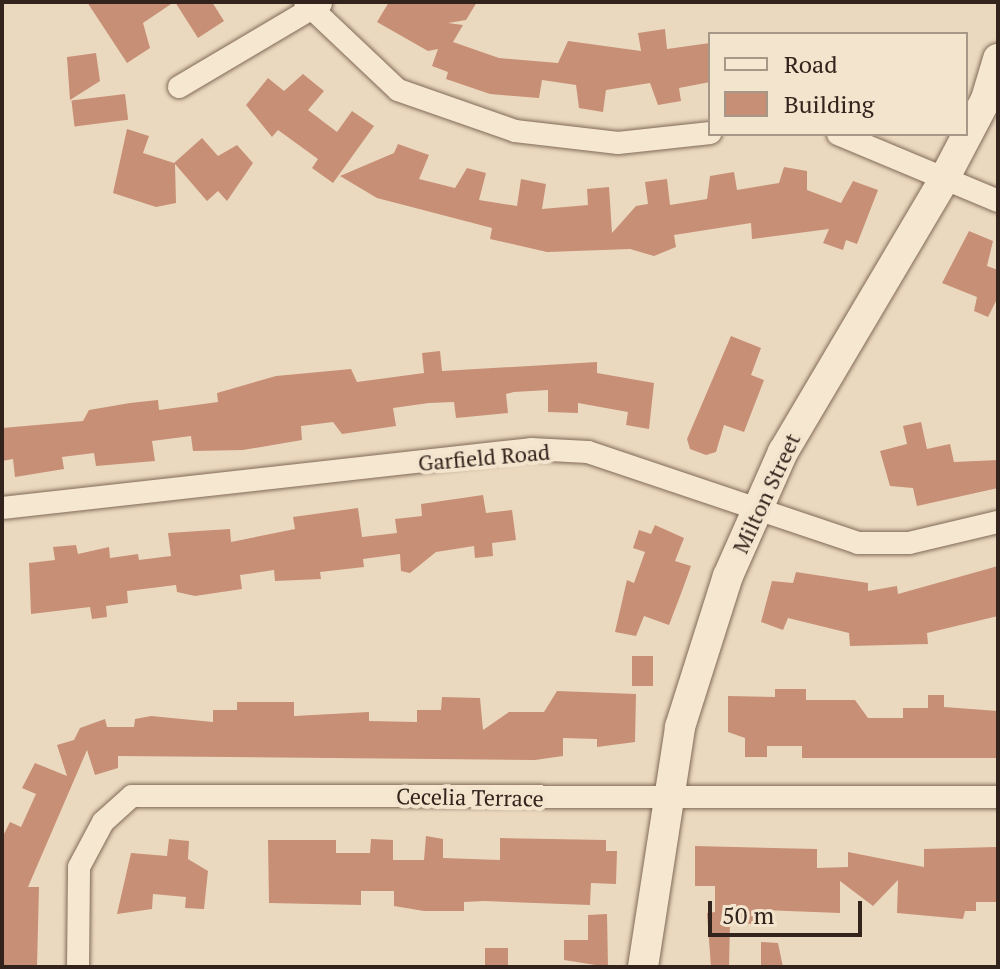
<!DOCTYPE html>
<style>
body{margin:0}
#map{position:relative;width:1000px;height:969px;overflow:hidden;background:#ebd9bf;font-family:"PT Serif",serif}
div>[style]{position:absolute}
.building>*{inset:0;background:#c78f76;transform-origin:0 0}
.roads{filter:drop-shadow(0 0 2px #826a58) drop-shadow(0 0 2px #826a58)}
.street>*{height:22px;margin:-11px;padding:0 11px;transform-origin:11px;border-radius:11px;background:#f6e7d1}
.secondary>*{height:30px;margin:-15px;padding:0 15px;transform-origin:15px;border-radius:15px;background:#f6e7d1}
span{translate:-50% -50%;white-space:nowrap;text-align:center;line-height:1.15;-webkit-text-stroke:8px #f3e4ce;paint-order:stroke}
.street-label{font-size:22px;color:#32241c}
.frame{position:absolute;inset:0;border:4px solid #32241c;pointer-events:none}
.legend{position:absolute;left:708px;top:32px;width:260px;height:104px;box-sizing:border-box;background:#f3e4ce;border:2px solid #a69787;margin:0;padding:10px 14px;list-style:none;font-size:24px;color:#32241c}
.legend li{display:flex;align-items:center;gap:16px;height:40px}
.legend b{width:40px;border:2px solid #a69787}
.scale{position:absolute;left:708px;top:901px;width:154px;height:36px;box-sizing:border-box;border:4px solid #32241c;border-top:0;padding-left:10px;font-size:24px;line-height:28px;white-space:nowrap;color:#32241c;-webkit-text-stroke:6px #f3e4ce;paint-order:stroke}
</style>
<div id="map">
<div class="building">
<div style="clip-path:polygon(87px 2px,174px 2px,143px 23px,150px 48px,127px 63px)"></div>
<div style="clip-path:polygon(175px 2px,212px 2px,224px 21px,198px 38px)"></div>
<div style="clip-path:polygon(389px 2px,477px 2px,466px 20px,448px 23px,463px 25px,453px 42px,499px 58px,558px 63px,568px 41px,641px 51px,638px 33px,665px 29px,667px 49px,710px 43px,710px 82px,679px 88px,681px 101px,658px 105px,650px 83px,606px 90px,603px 112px,579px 108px,576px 85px,542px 80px,539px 98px,490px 94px,446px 79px,448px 72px,432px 66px,438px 49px,428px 51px,377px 22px)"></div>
<div style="clip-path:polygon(96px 53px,100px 81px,70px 100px,67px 57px)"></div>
<div style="clip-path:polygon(303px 74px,324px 91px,308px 110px,337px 132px,352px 111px,374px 126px,333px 183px,312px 168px,318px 159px,278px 130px,272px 137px,246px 105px,268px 78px,284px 91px)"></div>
<div style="left:125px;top:94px;width:26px;height:54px;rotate:83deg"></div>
<div style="clip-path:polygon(127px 129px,149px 136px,143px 153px,174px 163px,202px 138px,218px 156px,237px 145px,253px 163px,227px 201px,218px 191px,207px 201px,175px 164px,176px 203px,156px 207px,113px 193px)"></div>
<div style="clip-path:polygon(398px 144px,429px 155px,419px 179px,455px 188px,467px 168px,486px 173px,479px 200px,517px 206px,521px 179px,546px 184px,542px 209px,588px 205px,587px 189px,609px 187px,612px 233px,636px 206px,648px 204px,645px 182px,667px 179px,670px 205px,707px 199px,710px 176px,734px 172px,737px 190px,779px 183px,784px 167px,807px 171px,807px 190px,841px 203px,853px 181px,878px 190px,857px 244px,846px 240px,843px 250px,823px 243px,829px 229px,752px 239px,751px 223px,674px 235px,676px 247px,654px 256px,630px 249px,547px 252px,490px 239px,492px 228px,377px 198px,340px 176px,394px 153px)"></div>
<div style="clip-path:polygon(969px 231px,993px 241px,987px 266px,998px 270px,998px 297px,988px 317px,974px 311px,977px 297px,942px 283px)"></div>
<div style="clip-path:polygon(731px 336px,761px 348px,751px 375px,764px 380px,744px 432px,724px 425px,716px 452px,706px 455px,690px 449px,687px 439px)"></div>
<div style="clip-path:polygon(440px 351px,442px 371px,597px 362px,597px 373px,654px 383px,649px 429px,626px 425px,628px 412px,578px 403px,578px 413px,548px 412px,548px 390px,514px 392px,506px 394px,508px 413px,456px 418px,454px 402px,429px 403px,393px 408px,396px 426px,342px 434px,333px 422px,301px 426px,302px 440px,243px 450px,193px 451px,191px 436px,152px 441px,155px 461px,96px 466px,94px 453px,62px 457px,64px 469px,15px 477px,13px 459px,2px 461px,2px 428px,83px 421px,89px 410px,130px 403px,158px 400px,159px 410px,218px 402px,217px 393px,276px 376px,351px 369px,357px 382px,424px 373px,422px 353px)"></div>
<div style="clip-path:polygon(921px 422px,927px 449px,950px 444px,954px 462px,998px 460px,998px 488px,917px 506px,913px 488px,890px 486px,880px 451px,907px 444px,903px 426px)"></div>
<div style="clip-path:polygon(483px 495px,486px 513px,512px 510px,516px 540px,492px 543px,493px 556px,475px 558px,474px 546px,436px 552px,410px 573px,401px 571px,400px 554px,363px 559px,364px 567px,320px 572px,321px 579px,275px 581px,274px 570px,240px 575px,242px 589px,195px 596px,177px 592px,176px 585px,127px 591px,128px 603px,106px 606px,107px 617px,92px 619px,90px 607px,31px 614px,29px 563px,55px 560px,53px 547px,76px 545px,78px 554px,109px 547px,110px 558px,138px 554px,139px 560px,171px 556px,168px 533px,230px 529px,231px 542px,295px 529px,293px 517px,358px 508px,362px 537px,397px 533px,395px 519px,422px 516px,421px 504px)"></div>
<div style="clip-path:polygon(655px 525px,684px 538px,675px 561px,691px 566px,682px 591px,669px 625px,644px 616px,636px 636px,615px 632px,627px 580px,634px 583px,645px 552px,633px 548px,639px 530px,651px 534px)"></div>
<div style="clip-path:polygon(998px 566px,998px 616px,927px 633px,928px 644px,850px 646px,849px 633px,788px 618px,783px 630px,761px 622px,772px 581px,793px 583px,796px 572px,868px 583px,868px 591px,897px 586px,898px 594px)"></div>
<div style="left:653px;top:656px;width:30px;height:21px;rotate:90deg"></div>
<div style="clip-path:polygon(775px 689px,806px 689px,806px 700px,855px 700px,868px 718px,903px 718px,903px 708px,928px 708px,928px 695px,944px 695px,944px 707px,998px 711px,998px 758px,802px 758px,802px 746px,767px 746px,767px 757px,745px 757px,745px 738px,728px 732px,728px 696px,775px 697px)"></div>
<div style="clip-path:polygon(557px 691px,636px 694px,635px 742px,597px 747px,597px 739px,563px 738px,563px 756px,535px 760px,118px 756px,118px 768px,95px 775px,87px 750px,28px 887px,39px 887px,37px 967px,2px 967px,2px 838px,10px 822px,21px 827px,36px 794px,22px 788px,35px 763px,67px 776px,57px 745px,74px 740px,80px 728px,105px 719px,107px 727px,134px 727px,135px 719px,151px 716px,213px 722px,213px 710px,237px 710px,237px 702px,294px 702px,294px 716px,369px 712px,369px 721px,417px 722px,417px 710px,441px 710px,442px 697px,480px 698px,483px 730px,509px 712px,544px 712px)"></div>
<div style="clip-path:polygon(426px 836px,443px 839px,443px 858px,500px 860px,500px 838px,606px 840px,606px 851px,617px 851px,616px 884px,591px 883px,590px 905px,484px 901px,464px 902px,464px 911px,424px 911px,394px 906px,394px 891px,361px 891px,361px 905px,269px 903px,268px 840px,336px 840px,336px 853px,370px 853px,371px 839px,393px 840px,393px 860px,424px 860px)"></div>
<div style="clip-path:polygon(169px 839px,189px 841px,188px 859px,208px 871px,204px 909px,185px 908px,186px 897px,153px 894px,152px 909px,117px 914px,131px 853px,167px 856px)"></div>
<div style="clip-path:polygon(695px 846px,817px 849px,817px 868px,848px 867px,848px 852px,924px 867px,924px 849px,996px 847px,997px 902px,976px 902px,976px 911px,965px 911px,963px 919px,897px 913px,898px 880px,873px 906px,840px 881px,840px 913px,759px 910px,759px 924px,730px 923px,729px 967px,711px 967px,707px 913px,715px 912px,715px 886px,695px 886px)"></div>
<div style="clip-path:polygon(607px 914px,608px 967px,564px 960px,564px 940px,588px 940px,588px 915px)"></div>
<div style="clip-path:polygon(761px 942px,778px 943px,783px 967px,761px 967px)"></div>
<div style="left:508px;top:948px;width:19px;height:23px;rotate:90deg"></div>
</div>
<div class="roads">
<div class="street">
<div style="left:305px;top:2px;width:128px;rotate:43.4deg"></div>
<div style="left:398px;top:90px;width:124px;rotate:19.3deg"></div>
<div style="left:515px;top:131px;width:104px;rotate:6.6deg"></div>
<div style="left:618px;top:143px;width:93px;rotate:-6.2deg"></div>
<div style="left:179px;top:87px;width:165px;rotate:-30.6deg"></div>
<div style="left:838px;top:134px;width:173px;rotate:22.7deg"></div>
<div style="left:2px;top:508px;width:532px;rotate:-6.36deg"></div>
<div style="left:531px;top:449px;width:57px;rotate:3deg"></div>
<div style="left:588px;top:452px;width:285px;rotate:18.6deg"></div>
<div style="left:858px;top:543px;width:51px"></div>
<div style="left:909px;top:543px;width:91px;rotate:-13.3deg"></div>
<div style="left:78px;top:967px;width:100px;rotate:-89.4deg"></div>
<div style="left:79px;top:867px;width:51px;rotate:-61.9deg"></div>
<div style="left:103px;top:822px;width:39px;rotate:-42deg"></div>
<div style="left:132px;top:796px;width:866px;rotate:0.07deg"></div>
</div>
<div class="secondary">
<div style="left:643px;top:967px;width:243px;rotate:-81.2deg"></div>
<div style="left:680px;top:727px;width:158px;rotate:-72.4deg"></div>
<div style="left:728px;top:576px;width:136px;rotate:-66.1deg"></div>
<div style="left:783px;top:452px;width:315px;rotate:-59.4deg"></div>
<div style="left:943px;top:181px;width:93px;rotate:-62.3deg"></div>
<div style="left:986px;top:99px;width:42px;rotate:-73.3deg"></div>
</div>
</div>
<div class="street-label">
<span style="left:484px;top:457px;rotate:-5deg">Garfield Road</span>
<span style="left:766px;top:493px;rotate:-65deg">Milton Street</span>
<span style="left:470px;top:797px;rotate:1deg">Cecelia Terrace</span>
</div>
<div class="frame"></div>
<ul class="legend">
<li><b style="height:10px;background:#f6e7d1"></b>Road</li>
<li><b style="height:22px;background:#c78f76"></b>Building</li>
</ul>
<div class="scale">50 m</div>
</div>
